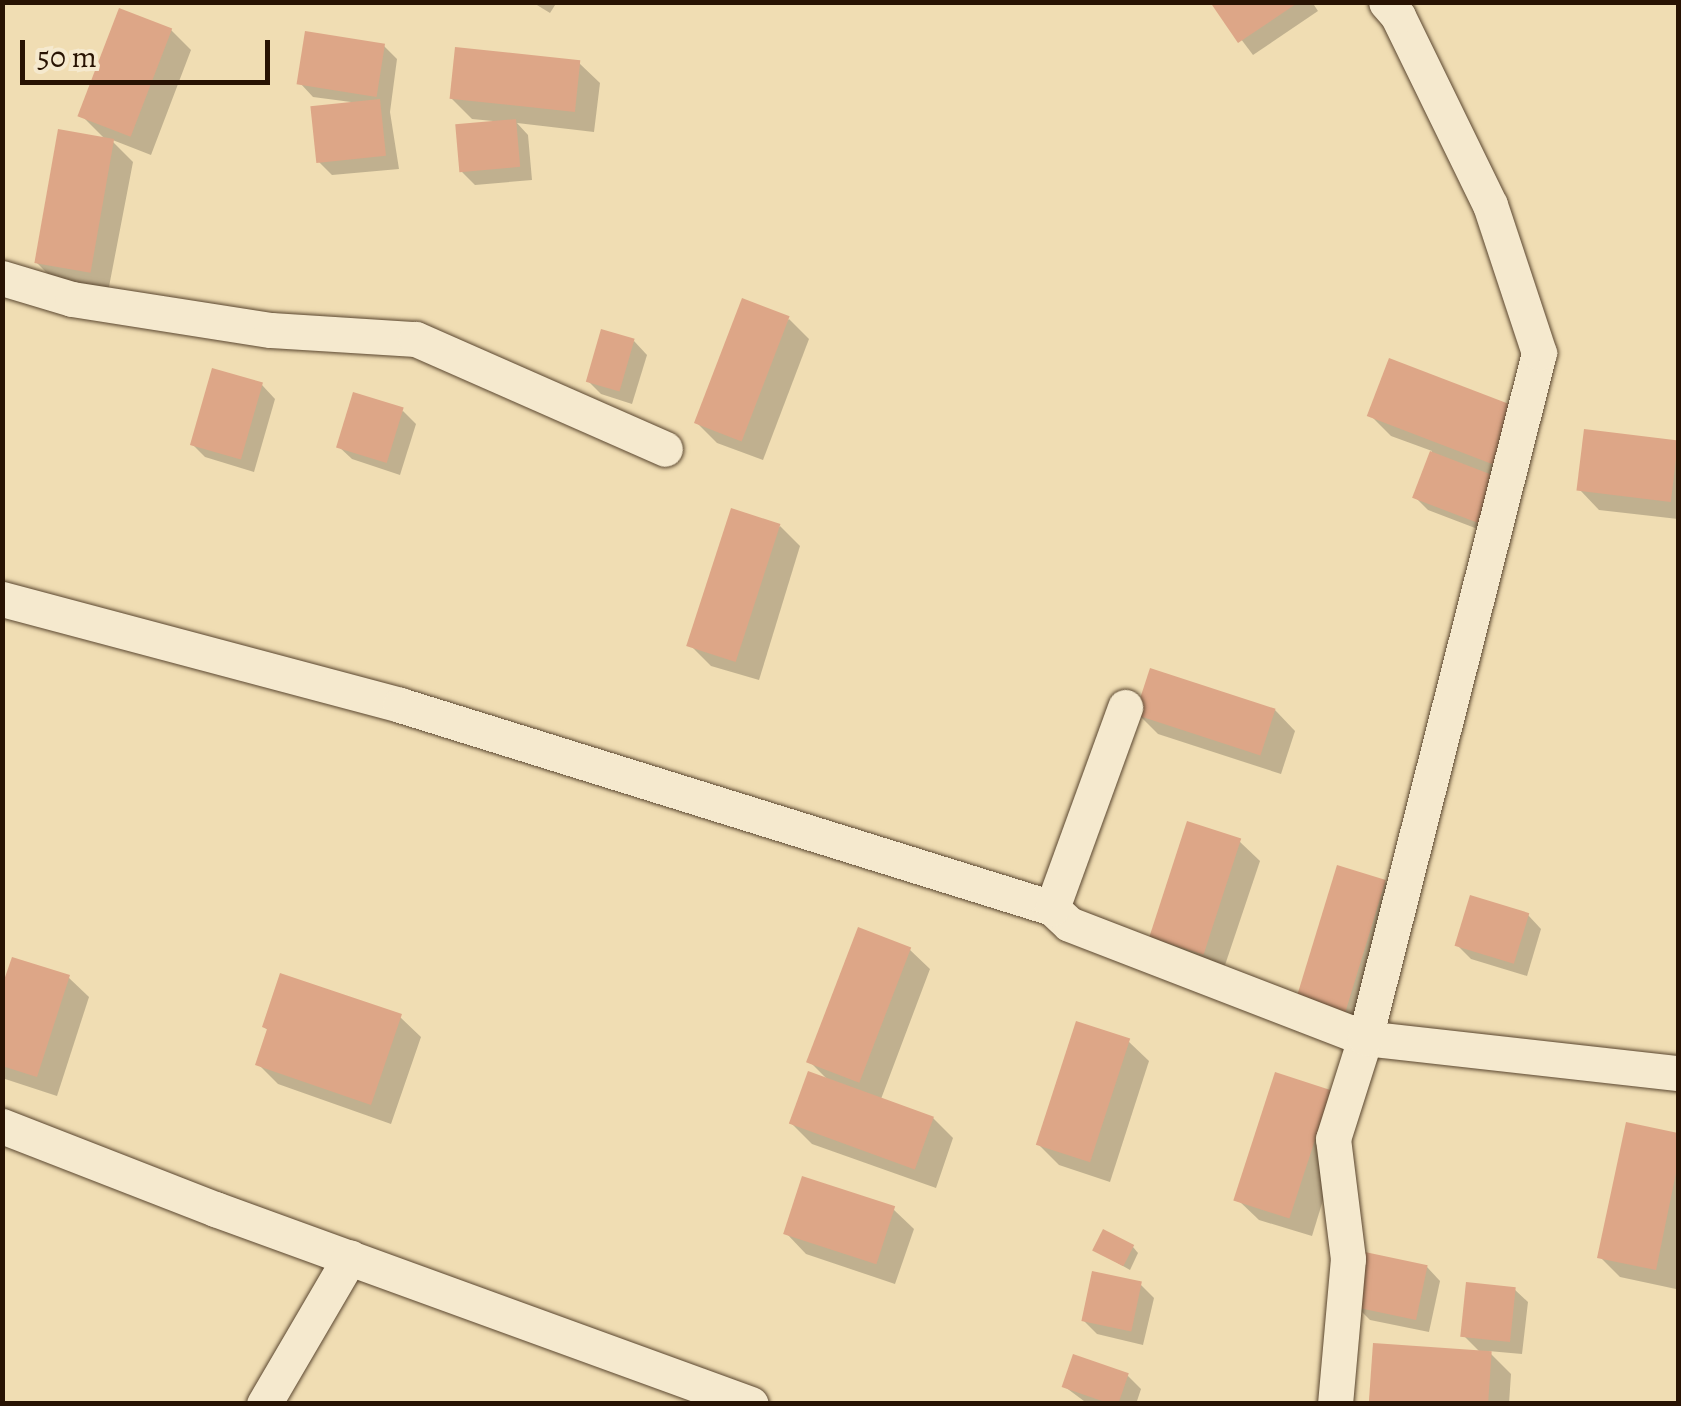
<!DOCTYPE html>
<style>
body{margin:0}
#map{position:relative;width:1681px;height:1406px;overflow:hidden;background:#f0ddb3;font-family:Alegreya,serif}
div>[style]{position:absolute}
.shadow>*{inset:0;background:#0003}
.building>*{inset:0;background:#dda687;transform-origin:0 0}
.roads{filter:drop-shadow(0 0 2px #5a462f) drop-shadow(0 0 2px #5a462f)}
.minor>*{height:35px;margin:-17.5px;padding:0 17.5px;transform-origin:17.5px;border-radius:17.5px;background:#f5e9ce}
span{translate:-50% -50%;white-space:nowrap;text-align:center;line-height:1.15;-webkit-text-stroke:8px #f5e9ce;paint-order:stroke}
.frame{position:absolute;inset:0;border:5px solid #281303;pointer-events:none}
.scale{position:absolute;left:20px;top:40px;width:250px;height:45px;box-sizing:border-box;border:5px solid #281303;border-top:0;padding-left:12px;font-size:30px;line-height:35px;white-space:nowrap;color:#281303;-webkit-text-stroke:8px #f5e9ce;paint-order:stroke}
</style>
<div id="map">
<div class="shadow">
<div style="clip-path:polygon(532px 2px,557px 2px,550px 13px)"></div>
<div style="clip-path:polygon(1213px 2px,1312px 2px,1318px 11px,1253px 55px)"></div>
<div style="clip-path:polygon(171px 30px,191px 50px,151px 155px,110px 139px,133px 162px,108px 292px,56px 282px,36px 262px,106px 140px,81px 115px)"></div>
<div style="clip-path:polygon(384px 46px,397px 59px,390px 112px,399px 169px,332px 175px,319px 162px,351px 102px,313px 97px,300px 83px)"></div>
<div style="clip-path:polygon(579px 63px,600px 83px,594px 132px,517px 123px,528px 135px,532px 180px,475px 185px,462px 172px,493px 121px,472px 119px,451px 98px)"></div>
<div style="clip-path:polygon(789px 319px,809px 339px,763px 460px,717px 443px,697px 423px)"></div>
<div style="clip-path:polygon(634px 341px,647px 355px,632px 404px,601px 394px,588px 381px)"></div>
<div style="clip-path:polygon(262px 385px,275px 399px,254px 472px,205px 457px,192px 444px)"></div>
<div style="clip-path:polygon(1515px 408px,1496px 536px,1428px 510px,1415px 497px,1432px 451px,1391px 436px,1370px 415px)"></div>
<div style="clip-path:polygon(403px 411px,416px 424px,400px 475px,352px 459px,338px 446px)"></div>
<div style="clip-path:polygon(1586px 431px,1678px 442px,1678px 519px,1599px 510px,1579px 489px)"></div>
<div style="clip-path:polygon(780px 526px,800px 546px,759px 680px,711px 666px,691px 646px)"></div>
<div style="clip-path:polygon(1275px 710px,1295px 731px,1281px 774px,1158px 734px,1138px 714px)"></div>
<div style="clip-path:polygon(1239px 841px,1260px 861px,1222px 974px,1151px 937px)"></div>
<div style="clip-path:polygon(1385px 882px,1405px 903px,1366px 1032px,1319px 1018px)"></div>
<div style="clip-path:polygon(1528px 915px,1541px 929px,1527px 976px,1471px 959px,1457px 945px)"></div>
<div style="clip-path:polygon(909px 949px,930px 969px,881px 1099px,933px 1118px,953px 1138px,936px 1188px,812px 1144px,792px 1124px,829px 1081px,810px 1062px)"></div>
<div style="clip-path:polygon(68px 977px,89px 997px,57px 1096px,2px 1078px,2px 994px)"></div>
<div style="clip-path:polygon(400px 1017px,421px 1037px,391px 1124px,278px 1084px,258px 1064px,269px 1031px,264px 1027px)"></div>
<div style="clip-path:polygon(1128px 1041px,1149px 1061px,1110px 1182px,1059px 1165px,1039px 1145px)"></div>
<div style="clip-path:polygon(1350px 1112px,1312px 1236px,1259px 1220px,1238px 1200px)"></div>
<div style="clip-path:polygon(1628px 1125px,1678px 1136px,1676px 1289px,1620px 1277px,1600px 1257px)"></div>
<div style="clip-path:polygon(893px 1209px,914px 1229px,895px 1284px,806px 1254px,786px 1233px)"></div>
<div style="clip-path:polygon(1133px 1247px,1138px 1253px,1130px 1270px,1095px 1250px)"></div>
<div style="clip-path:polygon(1427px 1267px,1440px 1281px,1429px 1332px,1370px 1320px,1356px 1306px)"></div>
<div style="clip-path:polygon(1140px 1284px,1154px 1298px,1143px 1345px,1097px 1334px,1083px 1320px)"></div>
<div style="clip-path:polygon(1514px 1289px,1528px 1302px,1522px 1354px,1488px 1351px,1511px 1374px,1509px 1404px,1372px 1403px,1481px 1353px,1464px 1336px)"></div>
<div style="clip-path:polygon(1128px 1376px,1141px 1389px,1136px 1404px,1088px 1404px,1065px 1387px)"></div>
</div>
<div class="building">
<div style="clip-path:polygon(1210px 2px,1299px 2px,1238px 43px)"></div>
<div style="left:119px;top:8px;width:57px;height:116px;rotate:21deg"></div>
<div style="left:305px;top:31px;width:81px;height:54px;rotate:9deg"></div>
<div style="left:455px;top:47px;width:126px;height:52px;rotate:6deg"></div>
<div style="left:380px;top:99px;width:57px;height:70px;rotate:84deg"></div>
<div style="left:516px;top:119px;width:48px;height:61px;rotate:85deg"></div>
<div style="left:58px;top:129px;width:57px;height:136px;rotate:10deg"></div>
<div style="left:742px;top:298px;width:51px;height:134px;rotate:21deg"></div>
<div style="left:601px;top:329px;width:35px;height:55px;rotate:16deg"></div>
<div style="left:1389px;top:358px;width:137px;height:62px;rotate:21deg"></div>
<div style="left:212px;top:368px;width:53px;height:80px;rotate:16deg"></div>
<div style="left:353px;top:392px;width:53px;height:58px;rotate:17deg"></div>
<div style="left:1584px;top:429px;width:95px;height:62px;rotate:7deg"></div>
<div style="left:1430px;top:451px;width:75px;height:50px;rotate:21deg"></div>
<div style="left:731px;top:508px;width:52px;height:145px;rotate:18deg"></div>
<div style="left:1150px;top:668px;width:132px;height:49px;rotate:18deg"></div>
<div style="left:1187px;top:821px;width:57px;height:122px;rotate:18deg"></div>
<div style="left:1337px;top:865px;width:51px;height:139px;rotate:17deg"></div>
<div style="left:1470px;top:895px;width:62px;height:53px;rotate:17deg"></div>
<div style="left:858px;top:927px;width:57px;height:145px;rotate:21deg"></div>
<div style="clip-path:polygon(12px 957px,70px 975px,37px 1077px,2px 1066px,2px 986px)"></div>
<div style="clip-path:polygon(280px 973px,402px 1014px,371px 1105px,255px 1065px,267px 1029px,262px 1027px)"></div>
<div style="left:1076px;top:1021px;width:57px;height:130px;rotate:18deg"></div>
<div style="left:808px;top:1071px;width:134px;height:56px;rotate:20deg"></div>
<div style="left:1275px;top:1072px;width:59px;height:135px;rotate:18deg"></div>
<div style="clip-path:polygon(1626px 1122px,1678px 1133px,1678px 1163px,1656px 1270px,1597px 1258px)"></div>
<div style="left:802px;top:1176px;width:98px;height:61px;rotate:18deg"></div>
<div style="left:1103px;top:1229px;width:35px;height:24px;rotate:27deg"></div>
<div style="left:1365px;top:1252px;width:64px;height:56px;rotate:12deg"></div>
<div style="left:1092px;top:1271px;width:51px;height:51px;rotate:12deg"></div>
<div style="left:1466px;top:1282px;width:50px;height:55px;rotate:6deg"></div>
<div style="left:1373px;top:1343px;width:119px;height:61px;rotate:4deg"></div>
<div style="left:1073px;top:1354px;width:59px;height:35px;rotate:19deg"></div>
</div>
<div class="roads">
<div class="minor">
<div style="left:2px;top:278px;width:73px;rotate:16.7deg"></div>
<div style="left:72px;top:299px;width:201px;rotate:8.9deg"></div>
<div style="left:271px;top:330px;width:145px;rotate:3.6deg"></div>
<div style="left:416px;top:339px;width:272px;rotate:23.8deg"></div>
<div style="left:2px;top:599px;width:412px;rotate:14.9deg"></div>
<div style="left:400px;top:705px;width:683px;rotate:17.29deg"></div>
<div style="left:1052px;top:908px;width:23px;rotate:43deg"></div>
<div style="left:1069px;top:924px;width:317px;rotate:21.1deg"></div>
<div style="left:1365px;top:1038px;width:315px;rotate:6.4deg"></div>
<div style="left:1052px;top:908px;width:214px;rotate:-70deg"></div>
<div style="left:2px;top:1126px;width:229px;rotate:21.3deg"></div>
<div style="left:215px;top:1209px;width:570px;rotate:19.99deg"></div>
<div style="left:264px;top:1404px;width:170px;rotate:-59.7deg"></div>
<div style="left:1335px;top:1404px;width:146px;rotate:-84.9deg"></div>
<div style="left:1348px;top:1259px;width:121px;rotate:-97.1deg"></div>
<div style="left:1333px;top:1139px;width:106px;rotate:-72.4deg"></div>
<div style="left:1365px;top:1038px;width:707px;rotate:-75.75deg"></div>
<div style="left:1539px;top:353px;width:156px;rotate:-108.3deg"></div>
<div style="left:1490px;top:205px;width:210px;rotate:-116deg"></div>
<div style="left:1398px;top:16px;width:18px;rotate:-131deg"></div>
</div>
</div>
<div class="frame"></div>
<div class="scale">50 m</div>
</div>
